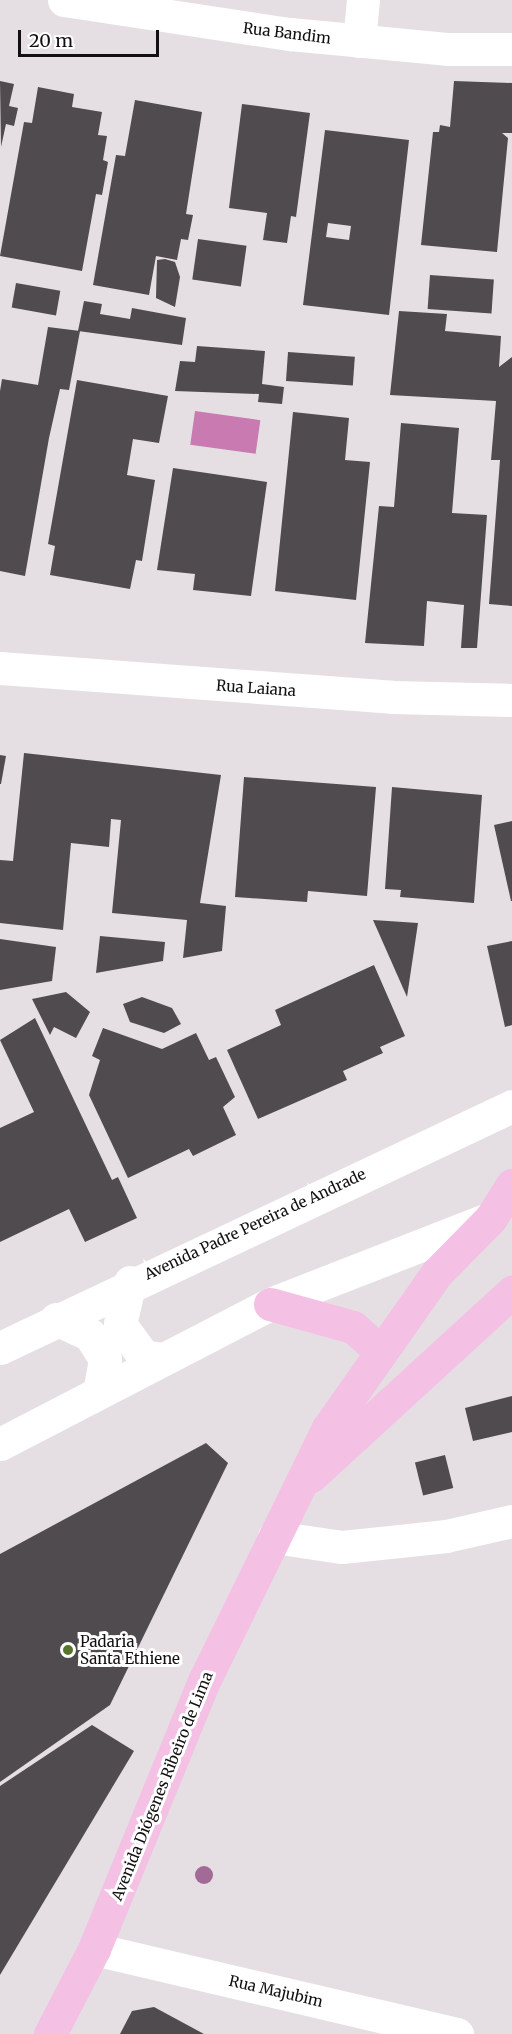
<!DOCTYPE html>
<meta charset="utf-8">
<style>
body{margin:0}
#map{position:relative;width:512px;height:2034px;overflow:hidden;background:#e5dfe3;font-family:Merriweather,serif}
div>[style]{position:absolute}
.water>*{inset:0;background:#c97ab0;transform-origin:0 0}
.building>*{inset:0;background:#504b4e;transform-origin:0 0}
.minor>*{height:33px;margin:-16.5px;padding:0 16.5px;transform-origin:16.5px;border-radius:16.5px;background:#fff}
.major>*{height:33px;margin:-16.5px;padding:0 16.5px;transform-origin:16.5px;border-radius:16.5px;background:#f4c0e4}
.trees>*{width:18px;height:18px;margin:-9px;border-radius:50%;background:#a26a96}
.dots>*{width:16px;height:16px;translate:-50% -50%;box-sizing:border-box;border:3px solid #fff;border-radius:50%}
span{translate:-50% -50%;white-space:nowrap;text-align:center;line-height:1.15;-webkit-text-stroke:6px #fff;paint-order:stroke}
.street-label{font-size:15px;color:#121011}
.poi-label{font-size:15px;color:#121011}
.left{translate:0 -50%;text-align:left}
.scale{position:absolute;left:18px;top:30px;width:141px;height:27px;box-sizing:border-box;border:3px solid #121011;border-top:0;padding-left:8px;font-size:18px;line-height:21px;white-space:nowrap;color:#121011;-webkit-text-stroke:4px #fff;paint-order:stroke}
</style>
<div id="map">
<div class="water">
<div style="left:195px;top:411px;width:66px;height:34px;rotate:8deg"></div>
</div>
<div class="building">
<div style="clip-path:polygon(0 81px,14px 84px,9px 106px,18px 108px,14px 126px,6px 124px,1px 147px)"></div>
<div style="clip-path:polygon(454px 81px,512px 83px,512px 133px,502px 133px,508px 138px,497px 252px,421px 245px,433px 132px,439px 132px,440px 125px,450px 127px)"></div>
<div style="clip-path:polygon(38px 87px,74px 94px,72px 107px,102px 112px,98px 135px,107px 136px,103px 160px,108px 162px,102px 195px,96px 194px,82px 271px,0 256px,24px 122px,32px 123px)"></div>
<div style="clip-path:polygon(135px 100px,202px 112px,186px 214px,193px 215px,188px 240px,181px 239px,177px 260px,156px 256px,149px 295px,93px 285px,116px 155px,125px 156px)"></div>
<div style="clip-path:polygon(242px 104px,310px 113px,296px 217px,291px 216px,287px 243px,263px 240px,267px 213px,229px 208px)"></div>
<div style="clip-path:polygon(evenodd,325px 130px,409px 140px,389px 315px,303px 305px,325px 130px,328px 223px,351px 226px,349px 240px,326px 237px,328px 223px)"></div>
<div style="left:198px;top:239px;width:49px;height:41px;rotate:8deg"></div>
<div style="clip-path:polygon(165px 259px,175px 262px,180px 277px,175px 307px,156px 298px,157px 260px)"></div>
<div style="left:430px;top:275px;width:64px;height:34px;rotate:4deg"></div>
<div style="left:16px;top:283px;width:45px;height:25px;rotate:10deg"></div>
<div style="clip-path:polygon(84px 301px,102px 304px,100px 314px,130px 319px,132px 308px,186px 318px,182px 345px,78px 331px)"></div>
<div style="clip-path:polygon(399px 311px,447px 314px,445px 331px,501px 336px,499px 367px,512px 357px,512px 606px,489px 604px,500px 460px,491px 460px,496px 401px,390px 395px)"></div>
<div style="clip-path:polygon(48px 327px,80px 331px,69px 390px,60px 389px,49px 438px,25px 576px,0 571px,0 391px,2px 379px,38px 385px)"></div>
<div style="clip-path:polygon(197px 346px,265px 351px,262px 384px,284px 387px,282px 404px,258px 402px,259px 394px,175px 391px,180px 361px,195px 362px)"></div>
<div style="left:288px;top:352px;width:67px;height:29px;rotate:4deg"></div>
<div style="clip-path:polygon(77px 380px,168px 396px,159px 443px,133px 439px,127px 475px,155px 480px,142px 561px,136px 560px,130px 589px,50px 575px,55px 546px,48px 544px)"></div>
<div style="clip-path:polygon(293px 412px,349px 418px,345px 460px,370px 462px,356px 600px,275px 591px)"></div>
<div style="clip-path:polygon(401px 423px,459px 428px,452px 513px,487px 515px,477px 648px,461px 648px,464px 605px,427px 601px,424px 646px,365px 643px,379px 506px,394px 507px)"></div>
<div style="clip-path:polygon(173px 468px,267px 482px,251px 596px,193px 590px,195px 574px,157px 570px)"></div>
<div style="clip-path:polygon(24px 753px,221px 775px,200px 903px,226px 906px,222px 951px,183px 958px,187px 920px,112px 913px,121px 820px,111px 819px,109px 847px,71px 843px,63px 930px,0 923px,0 860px,13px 861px)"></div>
<div style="clip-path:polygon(0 755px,6px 756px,1px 784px,0 784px)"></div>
<div style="clip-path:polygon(244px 777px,376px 787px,367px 896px,308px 891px,307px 902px,235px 897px)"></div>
<div style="clip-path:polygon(392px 787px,482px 795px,474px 903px,400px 897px,401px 890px,385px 889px)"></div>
<div style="clip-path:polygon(512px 821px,512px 901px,511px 901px,494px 825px)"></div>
<div style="clip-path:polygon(373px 920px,418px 923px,407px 997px)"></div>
<div style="clip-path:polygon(100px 936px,165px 942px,163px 961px,96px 973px)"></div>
<div style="clip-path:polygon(0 939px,56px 947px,52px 981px,0 990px)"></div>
<div style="clip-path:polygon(512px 941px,512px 1025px,505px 1027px,487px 946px)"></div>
<div style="clip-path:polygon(374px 965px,405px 1036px,380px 1047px,383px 1053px,343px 1071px,347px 1080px,258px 1119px,227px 1050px,281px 1025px,275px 1010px)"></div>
<div style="clip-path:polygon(66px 992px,90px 1012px,76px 1038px,54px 1027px,50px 1035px,32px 999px)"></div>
<div style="clip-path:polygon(142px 997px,172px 1008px,181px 1024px,164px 1033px,130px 1022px,123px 1004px)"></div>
<div style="clip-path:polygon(35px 1018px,112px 1180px,118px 1177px,137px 1218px,85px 1242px,69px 1209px,0 1242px,0 1128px,34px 1112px,0 1040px)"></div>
<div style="clip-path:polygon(103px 1028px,162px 1049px,196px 1033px,209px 1060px,216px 1057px,235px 1097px,223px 1107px,236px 1135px,193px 1156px,189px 1149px,128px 1178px,89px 1095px,100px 1060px,92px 1056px)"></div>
<div style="clip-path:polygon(512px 1396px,512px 1432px,473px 1441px,465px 1408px)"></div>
<div style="clip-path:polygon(206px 1443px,228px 1463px,110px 1705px,0 1782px,0 1554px)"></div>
<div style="left:445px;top:1455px;width:34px;height:31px;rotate:76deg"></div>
<div style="clip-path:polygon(92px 1725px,134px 1751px,0 1975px,0 1786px)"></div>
<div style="clip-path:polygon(154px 2007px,204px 2034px,120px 2034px,132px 2011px)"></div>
</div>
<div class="minor">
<div style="left:64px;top:0;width:229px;rotate:8.6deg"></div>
<div style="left:290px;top:34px;width:160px;rotate:5.4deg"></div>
<div style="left:449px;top:49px;width:63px"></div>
<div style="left:359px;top:41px;width:41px;rotate:-84.4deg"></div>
<div style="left:0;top:668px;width:393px;rotate:4.2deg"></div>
<div style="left:392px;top:697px;width:120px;rotate:1.4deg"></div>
<div style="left:130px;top:1282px;width:43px;rotate:103.4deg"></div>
<div style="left:120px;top:1324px;width:39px;rotate:54deg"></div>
<div style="left:143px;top:1356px;width:20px;rotate:9deg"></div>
<div style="left:56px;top:1319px;width:38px;rotate:25deg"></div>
<div style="left:90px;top:1335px;width:28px;rotate:58deg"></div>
<div style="left:105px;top:1359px;width:34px;rotate:100deg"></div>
<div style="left:0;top:1348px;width:566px;rotate:-25.3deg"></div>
<div style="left:0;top:1444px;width:304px;rotate:-27.4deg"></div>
<div style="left:270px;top:1304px;width:237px;rotate:-21.3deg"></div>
<div style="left:274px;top:1537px;width:69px;rotate:8.4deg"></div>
<div style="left:342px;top:1547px;width:105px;rotate:-6deg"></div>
<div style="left:446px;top:1536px;width:68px;rotate:-12.8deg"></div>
<div style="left:94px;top:1949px;width:373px;rotate:13.2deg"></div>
</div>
<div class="major">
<div style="left:270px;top:1304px;width:86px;rotate:15.5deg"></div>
<div style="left:353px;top:1327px;width:36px;rotate:42deg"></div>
<div style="left:311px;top:1476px;width:273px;rotate:-42.5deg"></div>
<div style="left:50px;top:2034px;width:96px;rotate:-62.6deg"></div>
<div style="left:94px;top:1949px;width:292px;rotate:-67.7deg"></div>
<div style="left:205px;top:1679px;width:280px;rotate:-63.9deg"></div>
<div style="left:328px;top:1428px;width:189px;rotate:-54.9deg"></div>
<div style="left:437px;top:1273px;width:77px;rotate:-45.5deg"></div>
<div style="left:491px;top:1218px;width:39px;rotate:-58deg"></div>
</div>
<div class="trees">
<div style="left:204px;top:1875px"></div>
</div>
<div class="dots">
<div style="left:68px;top:1650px;background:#55752c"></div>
</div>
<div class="street-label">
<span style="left:287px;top:33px;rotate:7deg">Rua Bandim</span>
<span style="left:256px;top:688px;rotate:4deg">Rua Laiana</span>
<span style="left:255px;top:1224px;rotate:-25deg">Avenida Padre Pereira de Andrade</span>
<span style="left:162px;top:1786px;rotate:-68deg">Avenida Diógenes Ribeiro de Lima</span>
<span style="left:276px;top:1991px;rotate:13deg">Rua Majubim</span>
</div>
<div class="poi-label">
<span class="left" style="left:80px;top:1650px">Padaria<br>Santa Ethiene</span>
</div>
<div class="scale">20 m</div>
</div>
